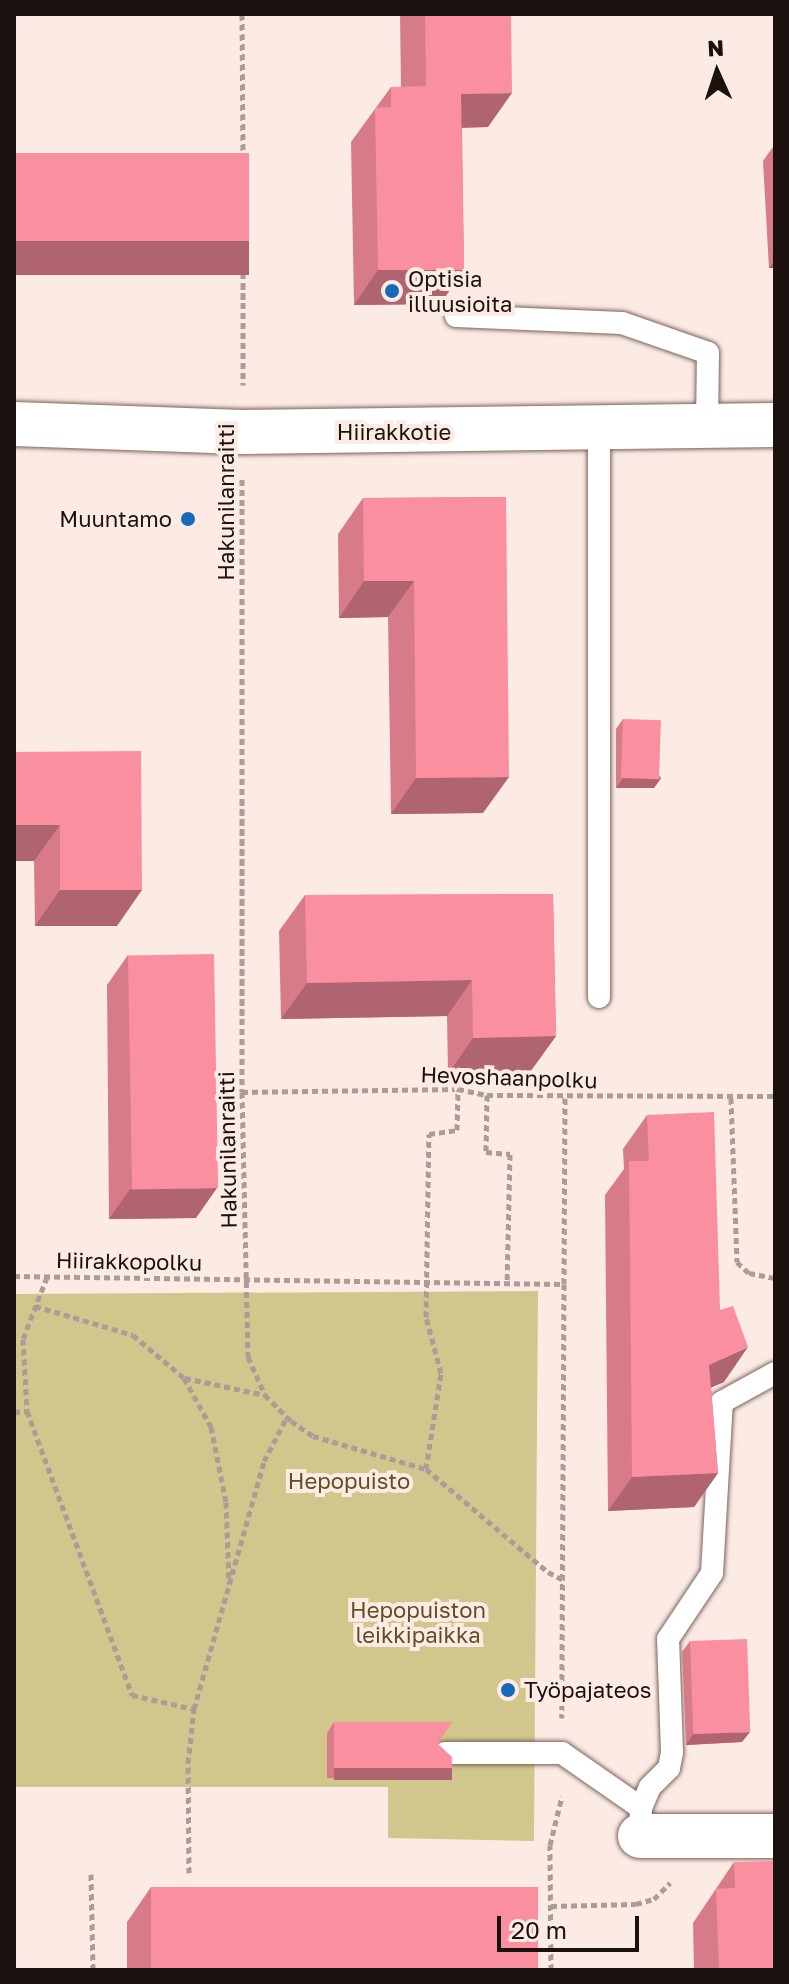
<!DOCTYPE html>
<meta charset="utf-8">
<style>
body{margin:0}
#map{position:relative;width:789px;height:1984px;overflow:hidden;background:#fcebe5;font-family:"Golos Text",sans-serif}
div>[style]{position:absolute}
.green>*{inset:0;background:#d1c78c}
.path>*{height:5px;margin-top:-2.5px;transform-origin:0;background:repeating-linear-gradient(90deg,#aa9c97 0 6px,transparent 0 10px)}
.roads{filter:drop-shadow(0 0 2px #7c645b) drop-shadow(0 0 2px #7c645b)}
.lane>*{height:22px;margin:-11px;padding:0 11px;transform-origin:11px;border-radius:11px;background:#fff}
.street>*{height:44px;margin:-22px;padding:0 22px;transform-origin:22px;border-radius:22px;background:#fff}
.wall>*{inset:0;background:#d77b89}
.shaded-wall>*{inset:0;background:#af646f;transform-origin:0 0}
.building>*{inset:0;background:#fa8f9f;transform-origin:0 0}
.dots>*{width:22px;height:22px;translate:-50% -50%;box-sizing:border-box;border:4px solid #fcebe5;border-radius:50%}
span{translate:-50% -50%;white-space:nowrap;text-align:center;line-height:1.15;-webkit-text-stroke:8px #fcebe5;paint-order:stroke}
.poi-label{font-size:22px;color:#1b110e}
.left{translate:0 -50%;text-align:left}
.right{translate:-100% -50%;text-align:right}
.street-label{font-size:22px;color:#1b110e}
.park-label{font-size:22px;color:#5a5226}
.frame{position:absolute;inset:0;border:16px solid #1b110e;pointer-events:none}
.north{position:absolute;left:677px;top:32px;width:80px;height:80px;-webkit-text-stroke:6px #fcebe5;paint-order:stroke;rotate:357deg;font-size:22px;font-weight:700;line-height:32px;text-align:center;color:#1b110e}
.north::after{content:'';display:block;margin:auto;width:28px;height:36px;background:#1b110e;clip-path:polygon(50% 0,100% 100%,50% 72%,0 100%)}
.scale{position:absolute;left:497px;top:1916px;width:142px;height:36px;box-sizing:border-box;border:4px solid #1b110e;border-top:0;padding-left:10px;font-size:24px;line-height:28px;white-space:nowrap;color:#1b110e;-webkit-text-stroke:6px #fcebe5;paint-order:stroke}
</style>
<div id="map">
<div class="green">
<div style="clip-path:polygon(538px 1291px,534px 1841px,388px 1838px,388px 1787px,14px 1787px,14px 1294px)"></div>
</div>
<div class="path">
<div style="left:242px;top:14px;width:143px;rotate:89.6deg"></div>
<div style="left:243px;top:243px;width:142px;rotate:90deg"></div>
<div style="left:242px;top:479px;width:613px;rotate:90deg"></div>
<div style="left:242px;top:1092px;width:265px;rotate:88.7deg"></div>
<div style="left:248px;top:1357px;width:42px;rotate:65.9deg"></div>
<div style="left:265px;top:1395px;width:37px;rotate:45deg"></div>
<div style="left:291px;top:1421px;width:27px;rotate:34deg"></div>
<div style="left:313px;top:1436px;width:118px;rotate:16.3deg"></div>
<div style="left:426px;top:1469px;width:160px;rotate:40.2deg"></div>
<div style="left:548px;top:1572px;width:18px;rotate:27deg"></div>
<div style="left:242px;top:1092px;width:216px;rotate:-0.8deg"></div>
<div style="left:458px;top:1089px;width:30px;rotate:12deg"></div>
<div style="left:487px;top:1095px;width:288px;rotate:0.2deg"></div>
<div style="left:487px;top:1095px;width:57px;rotate:91deg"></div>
<div style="left:486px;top:1152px;width:24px;rotate:5deg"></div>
<div style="left:510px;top:1154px;width:129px;rotate:91.3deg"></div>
<div style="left:731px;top:1098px;width:164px;rotate:87.9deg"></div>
<div style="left:737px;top:1262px;width:16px;rotate:43deg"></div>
<div style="left:749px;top:1273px;width:26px;rotate:11deg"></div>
<div style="left:14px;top:1276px;width:550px;rotate:0.83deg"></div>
<div style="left:564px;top:1284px;width:434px;rotate:90.3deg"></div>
<div style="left:47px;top:1277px;width:66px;rotate:111.2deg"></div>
<div style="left:23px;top:1339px;width:72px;rotate:86.8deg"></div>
<div style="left:27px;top:1411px;width:303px;rotate:69.7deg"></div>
<div style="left:132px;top:1695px;width:64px;rotate:12.7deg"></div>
<div style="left:564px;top:1284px;width:189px;rotate:-89.7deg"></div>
<div style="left:35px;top:1306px;width:102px;rotate:16.5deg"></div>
<div style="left:133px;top:1335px;width:67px;rotate:40.1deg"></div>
<div style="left:184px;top:1378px;width:56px;rotate:61.1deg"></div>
<div style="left:211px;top:1427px;width:76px;rotate:78.7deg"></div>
<div style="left:226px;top:1502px;width:82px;rotate:87.9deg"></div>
<div style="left:185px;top:1378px;width:82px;rotate:12deg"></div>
<div style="left:14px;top:1412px;width:13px;rotate:-4deg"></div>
<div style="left:426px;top:1469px;width:97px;rotate:-81.1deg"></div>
<div style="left:441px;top:1373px;width:58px;rotate:-105deg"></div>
<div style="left:426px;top:1317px;width:183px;rotate:-89.1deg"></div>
<div style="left:429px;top:1134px;width:28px;rotate:-8deg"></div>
<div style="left:457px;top:1130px;width:41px;rotate:-88.6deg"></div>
<div style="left:189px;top:1873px;width:110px;rotate:-90.5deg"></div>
<div style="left:188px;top:1763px;width:54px;rotate:-83.7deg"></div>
<div style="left:194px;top:1709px;width:258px;rotate:-74.2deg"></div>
<div style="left:264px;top:1461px;width:50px;rotate:-62.4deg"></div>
<div style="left:91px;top:1874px;width:96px;rotate:88.8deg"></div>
<div style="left:551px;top:1906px;width:85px;rotate:-1.3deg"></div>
<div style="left:636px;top:1904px;width:19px;rotate:-16deg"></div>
<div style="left:654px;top:1899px;width:23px;rotate:-45deg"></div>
<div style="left:551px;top:1970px;width:125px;rotate:-90.5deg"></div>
<div style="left:550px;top:1845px;width:50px;rotate:-76.2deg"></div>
</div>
<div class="roads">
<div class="lane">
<div style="left:456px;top:316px;width:166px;rotate:2.4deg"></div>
<div style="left:622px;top:323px;width:91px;rotate:19.2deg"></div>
<div style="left:708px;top:353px;width:75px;rotate:90.8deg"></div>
<div style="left:599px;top:997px;width:566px;rotate:-90deg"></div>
<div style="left:445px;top:1753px;width:117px"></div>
<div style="left:562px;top:1753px;width:96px;rotate:34.8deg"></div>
<div style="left:640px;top:1836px;width:28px;rotate:-88deg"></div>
<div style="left:641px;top:1808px;width:23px;rotate:-67deg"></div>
<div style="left:650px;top:1787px;width:27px;rotate:-45deg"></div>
<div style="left:669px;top:1768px;width:16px;rotate:-79deg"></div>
<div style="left:672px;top:1752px;width:113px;rotate:-92deg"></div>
<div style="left:668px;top:1639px;width:79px;rotate:-56.3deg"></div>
<div style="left:712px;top:1573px;width:171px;rotate:-86.7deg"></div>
<div style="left:722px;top:1402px;width:60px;rotate:-28.7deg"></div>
</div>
<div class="street">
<div style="left:14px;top:424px;width:228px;rotate:2deg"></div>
<div style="left:242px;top:432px;width:533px;rotate:-0.75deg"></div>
<div style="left:640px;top:1836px;width:135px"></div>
</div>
</div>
<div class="wall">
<div style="clip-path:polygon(400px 14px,511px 14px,488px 127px,462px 128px,464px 270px,440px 304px,354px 305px,351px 142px,391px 87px,401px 87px)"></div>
<div style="clip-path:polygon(775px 144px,775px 268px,769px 268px,763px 161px)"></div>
<div style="clip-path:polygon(506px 497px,483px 813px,391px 814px,388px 617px,339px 618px,338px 534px,363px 498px)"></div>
<div style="clip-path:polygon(623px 719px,661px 778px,654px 788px,616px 788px,616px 729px)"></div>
<div style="clip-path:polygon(141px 751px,117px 926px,35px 926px,34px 861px,14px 861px)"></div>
<div style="clip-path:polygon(553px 894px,556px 1036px,530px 1072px,448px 1074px,447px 1016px,281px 1019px,279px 931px,305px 895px)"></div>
<div style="clip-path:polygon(128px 955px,196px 1218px,109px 1219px,107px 985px)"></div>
<div style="clip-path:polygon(647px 1115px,720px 1310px,724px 1382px,711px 1387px,718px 1473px,694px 1507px,608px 1511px,605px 1195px,624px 1169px,623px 1149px)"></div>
<div style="clip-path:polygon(690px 1641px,742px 1742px,686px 1745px,682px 1652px)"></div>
<div style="clip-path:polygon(334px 1722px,438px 1744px,445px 1778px,327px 1778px,327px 1733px)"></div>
<div style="clip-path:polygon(734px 1862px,775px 1970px,694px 1970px,693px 1923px)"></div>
<div style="clip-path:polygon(151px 1887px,538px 1970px,127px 1970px,127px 1922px)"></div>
</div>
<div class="shaded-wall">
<div style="clip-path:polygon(512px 93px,488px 127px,437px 128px,461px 94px)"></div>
<div style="left:14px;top:241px;width:235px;height:34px"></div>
<div style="clip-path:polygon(775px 260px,775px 268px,769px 268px)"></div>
<div style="clip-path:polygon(378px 270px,464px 270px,440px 304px,354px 305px)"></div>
<div style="clip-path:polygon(364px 581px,414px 581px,388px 617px,339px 618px)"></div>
<div style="clip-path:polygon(509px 777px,483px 813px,391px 814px,416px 778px)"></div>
<div style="clip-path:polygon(623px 778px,661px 778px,654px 788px,616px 788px)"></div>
<div style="clip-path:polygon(14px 825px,60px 825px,34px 861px,14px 861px)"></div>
<div style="clip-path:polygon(60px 890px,142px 890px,117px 926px,35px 926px)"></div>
<div style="clip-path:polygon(472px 980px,447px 1016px,281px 1019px,307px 983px)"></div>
<div style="clip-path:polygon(556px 1036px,530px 1072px,448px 1074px,473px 1038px)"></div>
<div style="clip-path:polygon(217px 1188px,196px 1218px,109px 1219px,130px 1189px)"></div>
<div style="clip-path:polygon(748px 1347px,724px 1382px,685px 1399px,709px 1365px)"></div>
<div style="clip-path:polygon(718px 1473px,694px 1507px,608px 1511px,632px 1477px)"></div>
<div style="clip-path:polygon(750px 1732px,742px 1742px,686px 1745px,693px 1734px)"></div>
<div style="left:334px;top:1768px;width:118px;height:12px"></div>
</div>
<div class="building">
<div style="clip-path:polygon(425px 14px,511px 14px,512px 93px,461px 94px,464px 270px,378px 270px,375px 108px,391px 107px,391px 87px,426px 86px)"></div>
<div style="left:249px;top:153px;width:88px;height:235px;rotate:90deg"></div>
<div style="clip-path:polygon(506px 497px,509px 777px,416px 778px,414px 581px,364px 581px,363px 498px)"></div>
<div style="left:623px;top:719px;width:38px;height:59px;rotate:2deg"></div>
<div style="clip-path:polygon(141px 751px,142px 890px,60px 890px,60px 825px,14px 825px,14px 752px)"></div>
<div style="clip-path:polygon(553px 894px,556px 1036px,473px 1038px,472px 980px,307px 983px,305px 895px)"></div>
<div style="left:214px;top:954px;width:234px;height:86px;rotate:89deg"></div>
<div style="clip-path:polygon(714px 1112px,720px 1310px,733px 1306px,748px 1347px,709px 1365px,718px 1473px,632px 1477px,629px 1161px,649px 1161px,647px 1115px)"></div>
<div style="left:747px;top:1639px;width:93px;height:57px;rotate:88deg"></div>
<div style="clip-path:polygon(334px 1722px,452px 1722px,438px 1744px,452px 1757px,452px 1768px,334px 1768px)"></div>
<div style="clip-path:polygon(775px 1861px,775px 1970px,719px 1970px,716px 1889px,735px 1888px,734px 1862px)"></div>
<div style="left:151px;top:1887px;width:387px;height:83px"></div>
</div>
<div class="dots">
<div style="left:392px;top:291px;background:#1869b7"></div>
<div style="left:188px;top:519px;background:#1869b7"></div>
<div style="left:508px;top:1690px;background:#1869b7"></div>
</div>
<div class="poi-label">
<span class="left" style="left:408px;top:291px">Optisia<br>illuusioita</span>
<span class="right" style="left:172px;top:519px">Muuntamo</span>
<span class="left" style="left:524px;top:1690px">Työpajateos</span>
</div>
<div class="street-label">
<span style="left:394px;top:432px">Hiirakkotie</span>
<span style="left:226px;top:502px;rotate:-90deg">Hakunilanraitti</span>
<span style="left:509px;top:1077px;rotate:2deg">Hevoshaanpolku</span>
<span style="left:227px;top:1150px;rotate:-91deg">Hakunilanraitti</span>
<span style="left:129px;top:1261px;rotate:1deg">Hiirakkopolku</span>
</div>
<div class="park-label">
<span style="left:349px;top:1481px">Hepopuisto</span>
<span style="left:418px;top:1622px">Hepopuiston<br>leikkipaikka</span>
</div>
<div class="frame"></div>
<div class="north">N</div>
<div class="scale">20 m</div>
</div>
